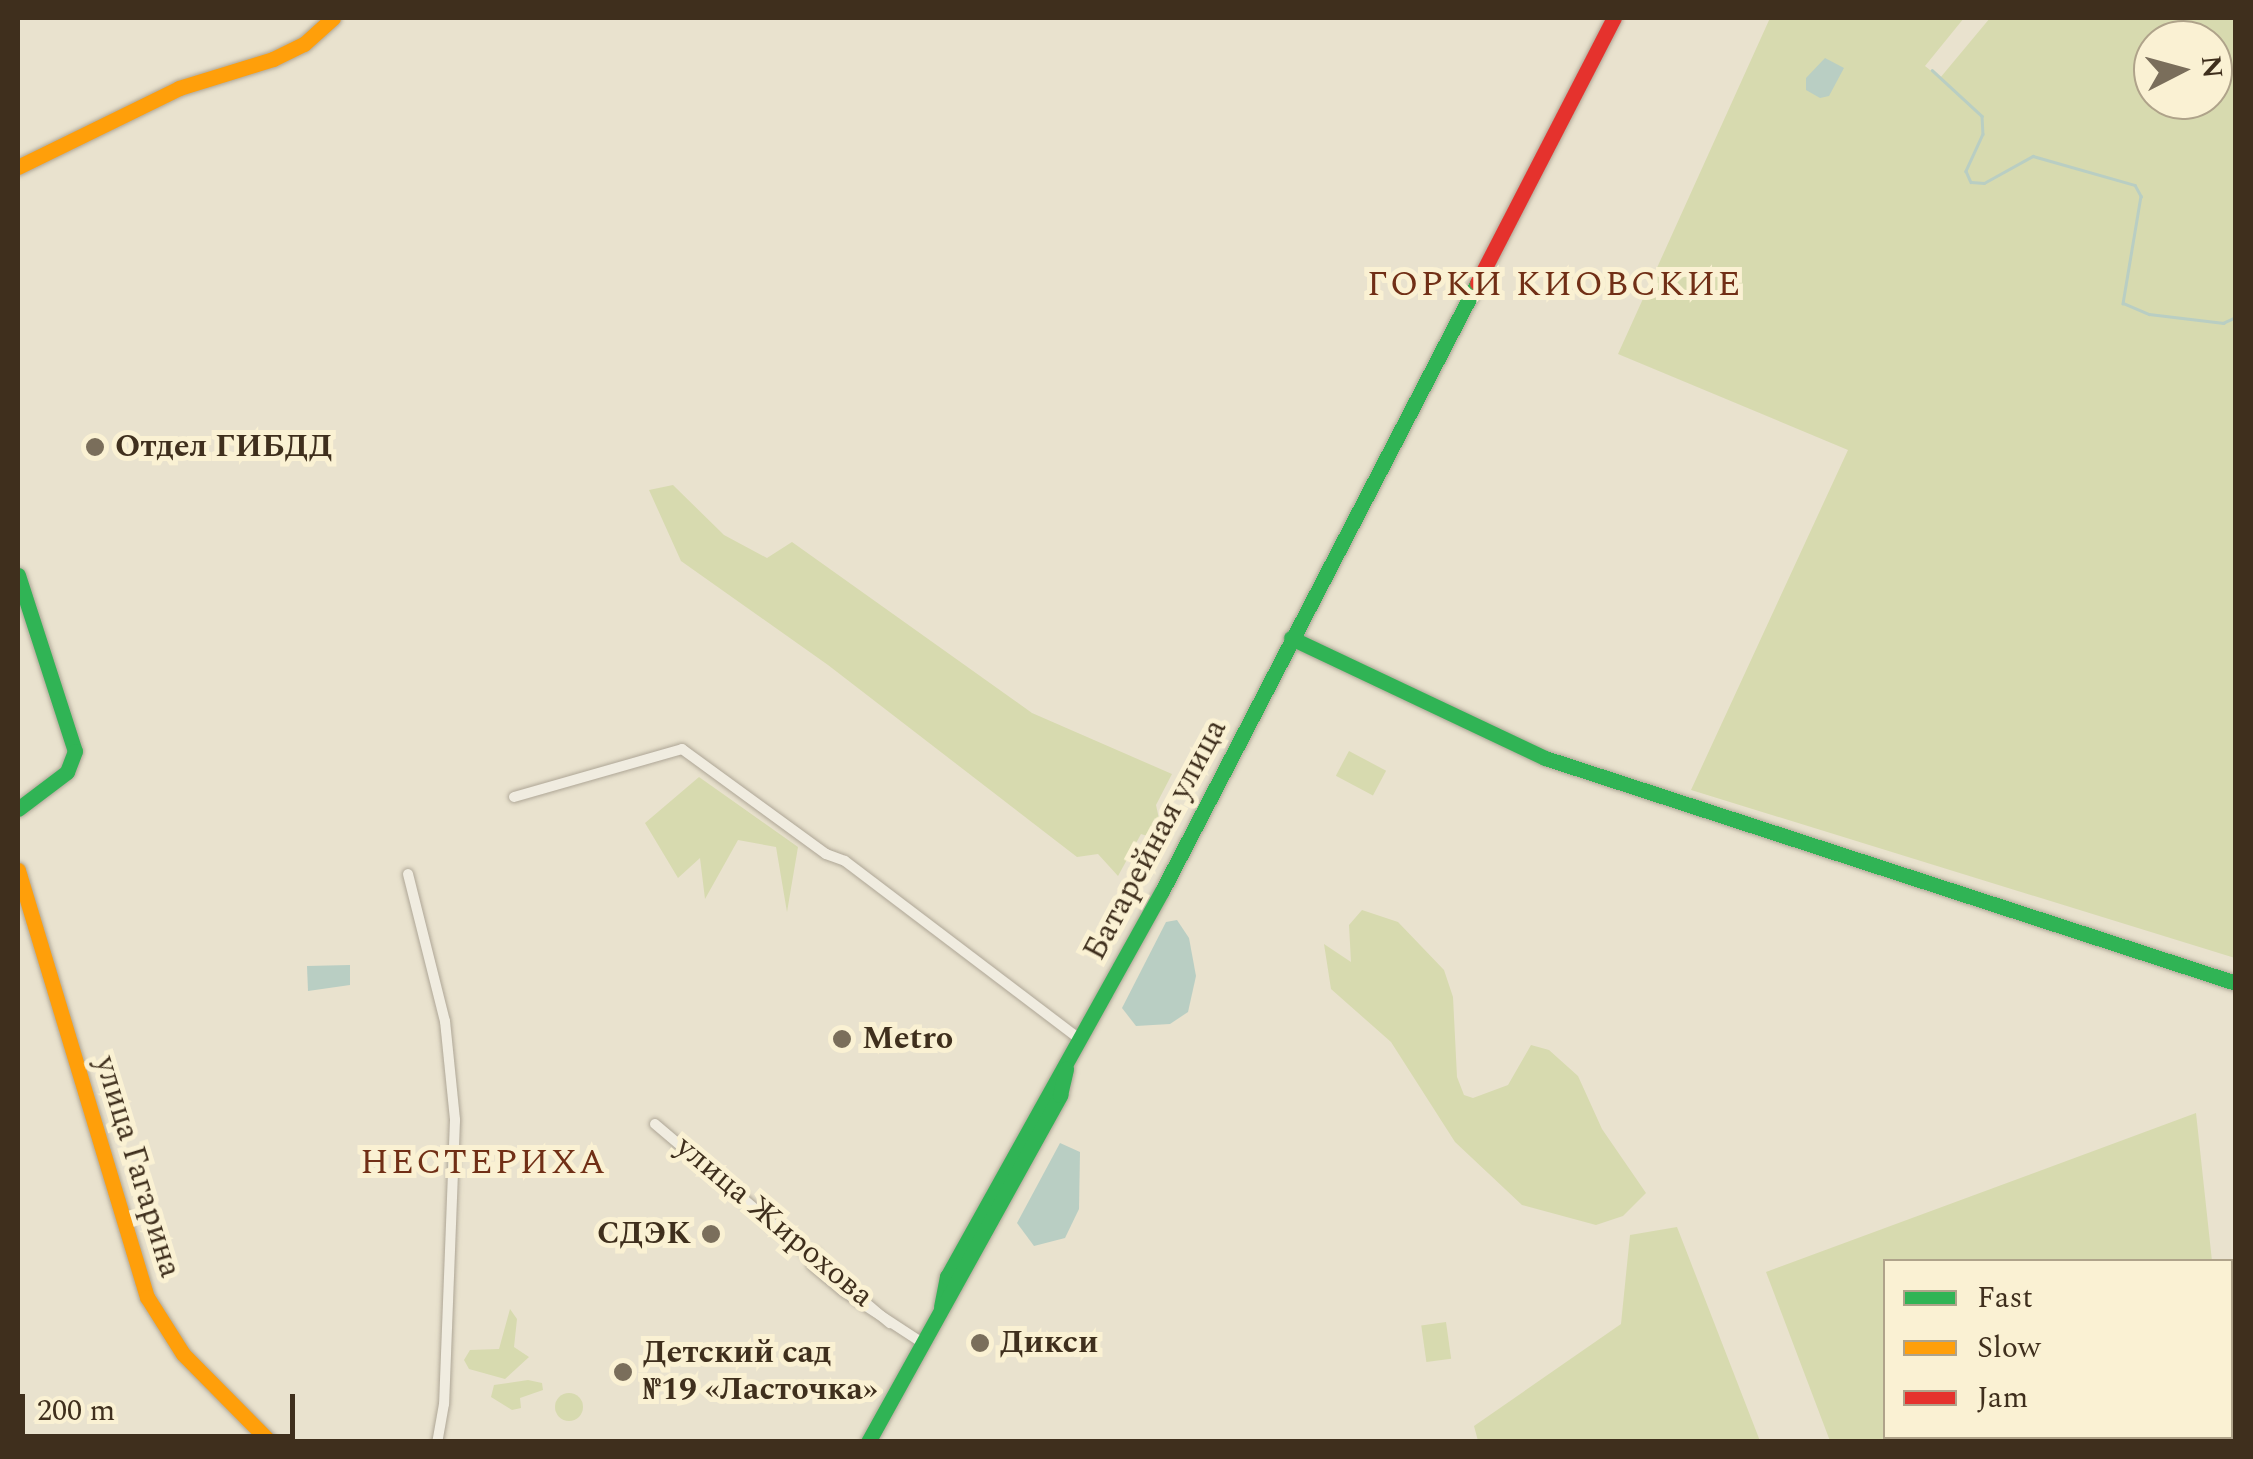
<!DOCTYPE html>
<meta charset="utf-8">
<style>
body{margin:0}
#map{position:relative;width:2253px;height:1459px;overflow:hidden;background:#e9e2ce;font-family:Spectral,serif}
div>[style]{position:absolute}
.green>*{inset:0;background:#d7daaf;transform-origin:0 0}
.round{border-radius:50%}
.water>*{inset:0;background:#b9cec3}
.stream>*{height:2.5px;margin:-1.25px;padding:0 1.25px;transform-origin:1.25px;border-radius:1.25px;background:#b9cec3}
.roads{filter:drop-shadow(0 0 2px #aea696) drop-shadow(0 0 2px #aea696)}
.street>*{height:10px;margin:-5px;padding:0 5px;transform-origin:5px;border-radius:5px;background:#f0ece0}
.fast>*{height:15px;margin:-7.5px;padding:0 7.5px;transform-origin:7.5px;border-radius:7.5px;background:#30b455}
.slow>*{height:15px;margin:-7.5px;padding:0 7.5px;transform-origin:7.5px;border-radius:7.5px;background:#ff9f0a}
.jam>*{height:15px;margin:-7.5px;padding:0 7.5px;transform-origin:7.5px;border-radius:7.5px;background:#e5322d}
.dots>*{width:28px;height:28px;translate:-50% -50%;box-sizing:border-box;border:5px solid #faf1d3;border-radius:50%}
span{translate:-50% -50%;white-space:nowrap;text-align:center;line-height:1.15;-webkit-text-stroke:10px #faf1d3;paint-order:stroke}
.poi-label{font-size:32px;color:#3f2f1d;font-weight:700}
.left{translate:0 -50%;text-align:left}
.right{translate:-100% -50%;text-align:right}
.street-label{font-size:32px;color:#3f2f1d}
.neighbourhood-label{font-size:35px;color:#712f16;letter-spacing:2.5px}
.frame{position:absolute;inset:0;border:20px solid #3f2f1d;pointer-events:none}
.legend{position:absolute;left:1883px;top:1259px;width:350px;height:180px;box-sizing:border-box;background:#faf1d3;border:2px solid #afa38a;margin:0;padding:12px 18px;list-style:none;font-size:30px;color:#3f2f1d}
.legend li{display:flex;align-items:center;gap:20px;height:50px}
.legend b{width:50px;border:2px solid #afa38a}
.north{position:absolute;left:2133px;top:20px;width:100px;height:100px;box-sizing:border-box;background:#faf1d3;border:2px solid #afa38a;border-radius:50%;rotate:84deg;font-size:28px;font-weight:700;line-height:40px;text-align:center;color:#3f2f1d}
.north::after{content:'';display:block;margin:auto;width:35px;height:45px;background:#7a6e5b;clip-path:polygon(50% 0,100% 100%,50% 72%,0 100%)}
.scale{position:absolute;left:20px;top:1394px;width:275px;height:45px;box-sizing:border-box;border:5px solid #3f2f1d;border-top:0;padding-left:12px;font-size:30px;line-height:35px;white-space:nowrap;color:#3f2f1d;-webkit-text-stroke:8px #faf1d3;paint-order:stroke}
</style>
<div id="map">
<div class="green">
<div style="clip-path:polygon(evenodd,1770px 18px,1964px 18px,1925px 66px,1940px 78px,1990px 18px,2235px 18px,2235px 958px,1691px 790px,1848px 450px,1618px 354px,1770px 18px,2153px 40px,2213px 40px,2213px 100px,2153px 100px,2153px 40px)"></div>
<div style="clip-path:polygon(673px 485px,724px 535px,767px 558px,792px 542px,1032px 713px,1172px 774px,1156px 805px,1162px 833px,1157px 839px,1141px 834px,1118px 876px,1098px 854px,1077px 857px,828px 665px,681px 561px,649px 490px)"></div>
<div style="left:1349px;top:751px;width:42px;height:28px;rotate:28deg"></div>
<div style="clip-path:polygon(699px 777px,798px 847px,787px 912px,776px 847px,738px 840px,705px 899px,700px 858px,678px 878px,645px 823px)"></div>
<div style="clip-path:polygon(1362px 910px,1398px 922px,1444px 970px,1453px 997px,1457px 1077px,1464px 1095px,1473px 1098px,1508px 1085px,1531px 1045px,1549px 1050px,1578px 1076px,1602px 1129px,1646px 1193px,1623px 1216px,1596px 1225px,1522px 1205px,1455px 1142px,1391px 1042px,1331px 989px,1324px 944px,1351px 962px,1349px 925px)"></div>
<div style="clip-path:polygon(2196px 1113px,2212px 1261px,1886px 1262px,1886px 1436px,2230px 1436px,2231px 1362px,2235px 1441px,1830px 1441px,1766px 1272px)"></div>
<div style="clip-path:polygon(1677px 1227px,1760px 1441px,1478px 1441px,1474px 1426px,1621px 1324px,1630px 1235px)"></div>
<div style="clip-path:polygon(510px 1309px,517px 1319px,514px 1347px,529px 1357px,505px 1379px,469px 1369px,464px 1360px,470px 1350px,499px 1349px)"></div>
<div style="left:1446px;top:1322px;width:37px;height:25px;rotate:82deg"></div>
<div style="clip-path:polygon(528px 1380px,542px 1383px,543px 1390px,520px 1398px,521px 1408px,512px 1410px,491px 1397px,494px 1385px)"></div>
<div class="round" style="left:555px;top:1393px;width:28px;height:28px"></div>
</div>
<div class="water">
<div style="clip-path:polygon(1825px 58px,1844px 68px,1829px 96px,1820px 98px,1806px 90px,1806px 78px)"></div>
<div style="clip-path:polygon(1177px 920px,1189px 938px,1196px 976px,1188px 1012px,1170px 1024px,1136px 1026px,1122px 1008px,1166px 922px)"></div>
<div style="clip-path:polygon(350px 965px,350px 985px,308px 991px,307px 966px)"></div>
<div style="clip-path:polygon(1060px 1143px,1080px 1152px,1079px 1209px,1065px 1238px,1034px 1246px,1017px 1223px)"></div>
</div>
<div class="stream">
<div style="left:1932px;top:70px;width:68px;rotate:42.6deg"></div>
<div style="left:1982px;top:116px;width:18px;rotate:87deg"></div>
<div style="left:1983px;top:134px;width:41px;rotate:114.7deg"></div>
<div style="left:1966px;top:171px;width:12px;rotate:66deg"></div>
<div style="left:1971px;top:182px;width:13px;rotate:4deg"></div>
<div style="left:1984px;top:183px;width:56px;rotate:-28.9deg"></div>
<div style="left:2033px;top:156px;width:106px;rotate:15.9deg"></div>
<div style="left:2135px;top:185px;width:13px;rotate:61deg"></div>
<div style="left:2141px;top:196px;width:109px;rotate:99.5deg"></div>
<div style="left:2123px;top:303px;width:28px;rotate:23deg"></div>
<div style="left:2149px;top:314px;width:75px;rotate:6.9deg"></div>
<div style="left:2223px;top:323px;width:14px;rotate:-25deg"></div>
</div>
<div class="roads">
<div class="street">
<div style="left:514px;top:797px;width:175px;rotate:-15.9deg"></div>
<div style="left:682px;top:749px;width:178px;rotate:36.1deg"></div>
<div style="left:826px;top:854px;width:20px;rotate:20deg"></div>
<div style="left:845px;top:861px;width:296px;rotate:37.2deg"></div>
<div style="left:408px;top:874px;width:152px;rotate:75.9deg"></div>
<div style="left:445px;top:1021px;width:100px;rotate:84.2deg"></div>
<div style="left:455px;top:1120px;width:284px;rotate:92.2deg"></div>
<div style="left:444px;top:1404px;width:39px;rotate:100deg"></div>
<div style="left:655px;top:1124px;width:308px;rotate:40.3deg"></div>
<div style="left:815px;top:1254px;width:11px;rotate:105deg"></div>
<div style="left:812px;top:1265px;width:40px;rotate:40deg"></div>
<div style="left:843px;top:1291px;width:93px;rotate:33.2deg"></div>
</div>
<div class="fast">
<div style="left:18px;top:575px;width:185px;rotate:72.1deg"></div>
<div style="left:75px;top:751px;width:22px;rotate:111deg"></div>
<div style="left:67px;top:772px;width:61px;rotate:142.9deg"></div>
<div style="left:1291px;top:638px;width:281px;rotate:25.3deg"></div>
<div style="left:1545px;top:758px;width:727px;rotate:18.04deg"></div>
<div style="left:941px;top:1307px;width:31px;rotate:-79deg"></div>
<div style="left:947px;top:1277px;width:442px;rotate:-60.9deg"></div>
<div style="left:1162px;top:891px;width:685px;rotate:-62.61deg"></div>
<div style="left:868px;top:1442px;width:397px;rotate:-61deg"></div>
<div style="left:1060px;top:1095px;width:27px;rotate:-77deg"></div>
</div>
<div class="slow">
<div style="left:18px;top:167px;width:179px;rotate:-26.1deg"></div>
<div style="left:179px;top:88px;width:98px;rotate:-17.1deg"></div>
<div style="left:273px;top:59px;width:34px;rotate:-26deg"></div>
<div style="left:304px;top:44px;width:39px;rotate:-42deg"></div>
<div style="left:18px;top:870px;width:446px;rotate:73.2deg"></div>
<div style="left:147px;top:1297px;width:67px;rotate:57.7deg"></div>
<div style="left:183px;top:1354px;width:124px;rotate:45.3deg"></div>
</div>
<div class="jam">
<div style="left:1477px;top:283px;width:298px;rotate:-62.7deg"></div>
</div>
</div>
<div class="dots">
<div style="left:95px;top:447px;background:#7a6e5b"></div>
<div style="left:842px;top:1039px;background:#7a6e5b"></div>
<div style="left:711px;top:1234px;background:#7a6e5b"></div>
<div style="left:980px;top:1343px;background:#7a6e5b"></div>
<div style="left:623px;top:1372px;background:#7a6e5b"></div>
</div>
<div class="poi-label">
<span class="left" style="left:115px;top:447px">Отдел ГИБДД</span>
<span class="left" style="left:862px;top:1039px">Metro</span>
<span class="right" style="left:691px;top:1234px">СДЭК</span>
<span class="left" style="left:1000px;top:1343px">Дикси</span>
<span class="left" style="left:643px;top:1372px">Детский сад<br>№19 «Ласточка»</span>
</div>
<div class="street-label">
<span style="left:1156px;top:840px;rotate:-62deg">Батарейная улица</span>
<span style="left:137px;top:1167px;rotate:73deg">улица Гагарина</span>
<span style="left:774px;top:1222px;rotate:40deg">улица Жирохова</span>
</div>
<div class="neighbourhood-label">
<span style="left:1555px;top:285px">ГОРКИ КИОВСКИЕ</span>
<span style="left:484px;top:1163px">НЕСТЕРИХА</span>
</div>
<div class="frame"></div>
<ul class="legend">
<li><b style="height:12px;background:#30b455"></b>Fast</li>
<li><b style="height:12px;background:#ff9f0a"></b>Slow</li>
<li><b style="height:12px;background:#e5322d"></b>Jam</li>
</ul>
<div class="north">N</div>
<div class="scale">200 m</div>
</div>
